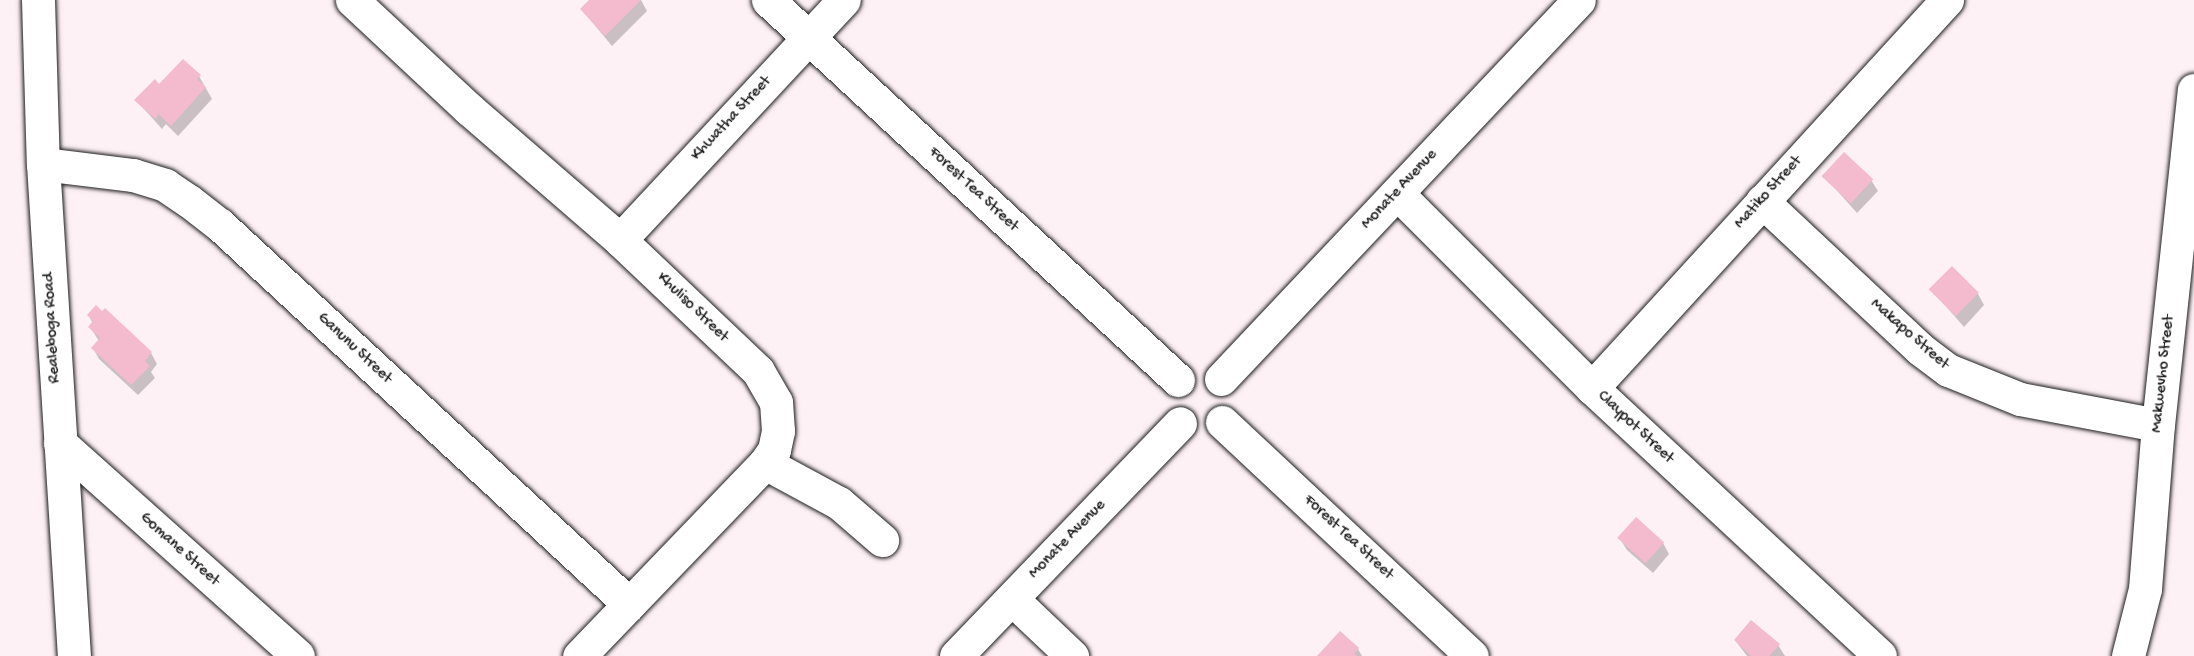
<!DOCTYPE html>
<style>
body{margin:0}
#map{position:relative;width:2194px;height:656px;overflow:hidden;background:#fdf1f5;font-family:"Gochi Hand",sans-serif}
div>[style]{position:absolute}
.shadow>*{inset:0;background:#0003}
.building>*{inset:0;background:#f4bacd;transform-origin:0 0}
.roads{filter:drop-shadow(0 0 2px #1c1c1c) drop-shadow(0 0 2px #1c1c1c)}
.minor>*{height:33px;margin:-16.5px;padding:0 16.5px;transform-origin:16.5px;border-radius:16.5px;background:#fff}
span{translate:-50% -50%;white-space:nowrap;text-align:center;line-height:1.15;-webkit-text-stroke:5px #fff;paint-order:stroke}
.street-label{font-size:16px;color:#1c1c1c}
</style>
<div id="map">
<div class="shadow">
<div style="clip-path:polygon(591px 0,641px 0,647px 11px,612px 46px,582px 10px)"></div>
<div style="clip-path:polygon(199px 76px,212px 99px,178px 136px,166px 124px,162px 129px,136px 100px,159px 86px)"></div>
<div style="clip-path:polygon(1824px 176px,1871px 180px,1878px 191px,1857px 213px)"></div>
<div style="clip-path:polygon(1931px 289px,1978px 294px,1984px 305px,1964px 327px)"></div>
<div style="clip-path:polygon(89px 316px,151px 353px,157px 364px,151px 372px,155px 378px,138px 395px,99px 359px,93px 348px,99px 341px,90px 327px,93px 324px)"></div>
<div style="clip-path:polygon(1620px 539px,1663px 543px,1669px 554px,1653px 573px,1627px 550px)"></div>
<div style="clip-path:polygon(1735px 640px,1778px 645px,1785px 656px,1747px 656px)"></div>
<div style="clip-path:polygon(1358px 649px,1362px 656px,1319px 656px)"></div>
</div>
<div class="building">
<div style="clip-path:polygon(589px 0,641px 0,605px 36px,580px 9px)"></div>
<div style="clip-path:polygon(183px 59px,201px 75px,197px 79px,206px 87px,171px 126px,159px 114px,155px 119px,134px 100px,155px 79px,159px 84px)"></div>
<div style="left:1844px;top:152px;width:40px;height:33px;rotate:43deg"></div>
<div style="left:1952px;top:266px;width:38px;height:33px;rotate:45deg"></div>
<div style="clip-path:polygon(96px 305px,102px 311px,105px 308px,152px 352px,145px 361px,150px 366px,131px 385px,91px 348px,100px 338px,88px 327px,93px 321px,87px 315px)"></div>
<div style="left:1636px;top:517px;width:38px;height:28px;rotate:42deg"></div>
<div style="clip-path:polygon(1751px 620px,1780px 644px,1769px 656px,1751px 656px,1734px 640px)"></div>
<div style="clip-path:polygon(1340px 631px,1359px 648px,1354px 654px,1357px 656px,1317px 656px)"></div>
</div>
<div class="roads">
<div class="minor">
<div style="left:38px;top:0;width:164px;rotate:88.3deg"></div>
<div style="left:43px;top:164px;width:493px;rotate:86.4deg"></div>
<div style="left:352px;top:0;width:160px;rotate:43deg"></div>
<div style="left:469px;top:109px;width:200px;rotate:40.9deg"></div>
<div style="left:620px;top:240px;width:190px;rotate:43.5deg"></div>
<div style="left:758px;top:371px;width:36px;rotate:60deg"></div>
<div style="left:776px;top:402px;width:29px;rotate:86deg"></div>
<div style="left:778px;top:431px;width:19px;rotate:102deg"></div>
<div style="left:774px;top:450px;width:16px;rotate:125deg"></div>
<div style="left:765px;top:463px;width:268px;rotate:133.9deg"></div>
<div style="left:768px;top:0;width:559px;rotate:42.83deg"></div>
<div style="left:43px;top:164px;width:91px;rotate:7deg"></div>
<div style="left:133px;top:175px;width:34px;rotate:17deg"></div>
<div style="left:165px;top:185px;width:29px;rotate:34deg"></div>
<div style="left:189px;top:201px;width:39px;rotate:38deg"></div>
<div style="left:220px;top:225px;width:558px;rotate:42.82deg"></div>
<div style="left:1397px;top:193px;width:276px;rotate:45deg"></div>
<div style="left:1592px;top:388px;width:393px;rotate:42.9deg"></div>
<div style="left:1762px;top:201px;width:216px;rotate:43.1deg"></div>
<div style="left:1920px;top:349px;width:35px;rotate:37deg"></div>
<div style="left:1948px;top:370px;width:78px;rotate:21.9deg"></div>
<div style="left:2020px;top:399px;width:140px;rotate:10.7deg"></div>
<div style="left:620px;top:240px;width:328px;rotate:-47deg"></div>
<div style="left:1221px;top:379px;width:521px;rotate:-46.63deg"></div>
<div style="left:1592px;top:388px;width:526px;rotate:-47.54deg"></div>
<div style="left:1222px;top:422px;width:342px;rotate:43.1deg"></div>
<div style="left:60px;top:443px;width:319px;rotate:41.8deg"></div>
<div style="left:765px;top:463px;width:84px;rotate:28.4deg"></div>
<div style="left:839px;top:503px;width:57px;rotate:40.7deg"></div>
<div style="left:1012px;top:599px;width:83px;rotate:43.5deg"></div>
<div style="left:956px;top:656px;width:323px;rotate:-46.1deg"></div>
<div style="left:2128px;top:656px;width:69px;rotate:-75.8deg"></div>
<div style="left:2145px;top:589px;width:165px;rotate:-85.5deg"></div>
<div style="left:2158px;top:425px;width:337px;rotate:-83.9deg"></div>
</div>
</div>
<div class="street-label">
<span style="left:732px;top:119px;rotate:-47deg">Khwatha Street</span>
<span style="left:973px;top:190px;rotate:43deg">Forest Tea Street</span>
<span style="left:1400px;top:190px;rotate:-47deg">Monate Avenue</span>
<span style="left:1769px;top:193px;rotate:-48deg">Matiko Street</span>
<span style="left:692px;top:308px;rotate:44deg">Khuliso Street</span>
<span style="left:53px;top:328px;rotate:-93deg">Realeboga Road</span>
<span style="left:1909px;top:335px;rotate:41deg">Makapo Street</span>
<span style="left:354px;top:349px;rotate:43deg">Ganunu Street</span>
<span style="left:2164px;top:374px;rotate:-84deg">Makwevho Street</span>
<span style="left:1635px;top:428px;rotate:43deg">Claypot Street</span>
<span style="left:1348px;top:538px;rotate:43deg">Forest Tea Street</span>
<span style="left:1068px;top:540px;rotate:-46deg">Monate Avenue</span>
<span style="left:179px;top:550px;rotate:42deg">Gomane Street</span>
</div>
</div>
